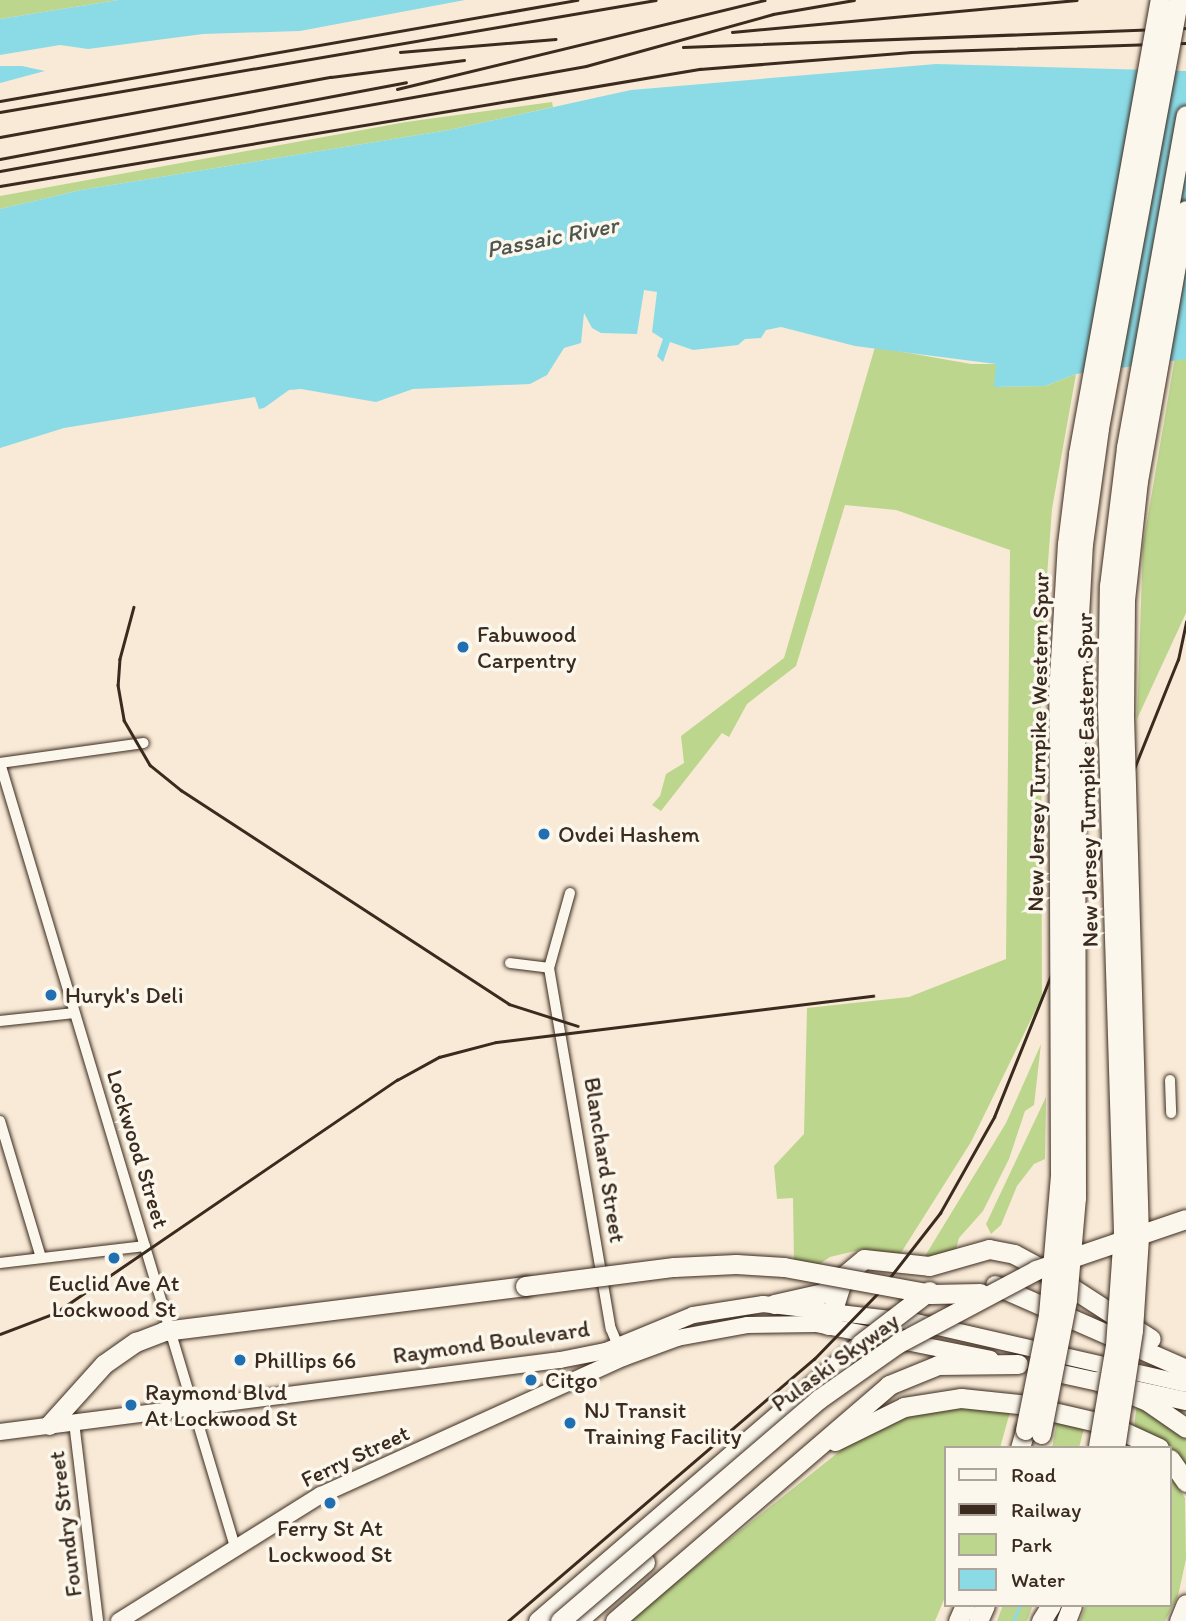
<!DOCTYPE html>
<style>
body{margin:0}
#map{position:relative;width:1186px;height:1621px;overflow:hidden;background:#f8ead6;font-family:Itim,sans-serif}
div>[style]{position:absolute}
.green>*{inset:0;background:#bdd68d}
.water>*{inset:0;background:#8bdbe7}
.stream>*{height:2.5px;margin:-1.25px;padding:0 1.25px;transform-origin:1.25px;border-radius:1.25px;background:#8bdbe7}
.roads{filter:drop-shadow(0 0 2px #3b2a1e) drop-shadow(0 0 2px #3b2a1e)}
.minor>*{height:10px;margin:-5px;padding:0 5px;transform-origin:5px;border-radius:5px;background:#fbf7ec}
.primary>*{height:16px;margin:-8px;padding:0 8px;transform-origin:8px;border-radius:8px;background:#fbf7ec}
.trunk>*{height:18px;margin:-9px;padding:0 9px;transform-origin:9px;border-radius:9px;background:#fbf7ec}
.motorway>*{height:19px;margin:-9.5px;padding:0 9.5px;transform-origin:9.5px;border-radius:9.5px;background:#fbf7ec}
.rail>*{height:2.5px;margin:-1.25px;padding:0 1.25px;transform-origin:1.25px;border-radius:1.25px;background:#3b2a1e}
.bridges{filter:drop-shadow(0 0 2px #3b2a1e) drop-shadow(0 0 2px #3b2a1e)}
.motorway-bridge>*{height:19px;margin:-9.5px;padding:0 9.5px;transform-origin:9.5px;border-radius:9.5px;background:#fbf7ec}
.dots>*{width:19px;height:19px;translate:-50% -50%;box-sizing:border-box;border:4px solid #fbf7ec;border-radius:50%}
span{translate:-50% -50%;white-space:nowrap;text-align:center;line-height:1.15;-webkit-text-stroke:7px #fbf7ec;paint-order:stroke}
.poi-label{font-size:23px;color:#3b2a1e}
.left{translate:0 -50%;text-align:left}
.street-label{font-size:23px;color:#3b2a1e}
.water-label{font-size:24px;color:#4f5650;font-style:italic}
.legend{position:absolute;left:944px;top:1446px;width:228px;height:161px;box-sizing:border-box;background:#fbf7ec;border:2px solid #aea59a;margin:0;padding:9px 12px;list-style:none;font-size:21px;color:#3b2a1e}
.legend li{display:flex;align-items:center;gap:14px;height:35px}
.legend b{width:35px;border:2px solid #aea59a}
</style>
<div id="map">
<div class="green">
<div style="clip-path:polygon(0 0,118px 0,0 19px)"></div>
<div style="clip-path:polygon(552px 102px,553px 107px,449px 130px,81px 190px,0 209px,0 196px,406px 122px)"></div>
<div style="clip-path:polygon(875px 347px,971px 364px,997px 364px,995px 387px,1045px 386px,1076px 374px,1052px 509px,1041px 658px,1042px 997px,971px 1142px,899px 1256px,863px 1249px,830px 1257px,815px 1267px,794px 1263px,793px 1198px,777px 1199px,774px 1166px,804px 1134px,807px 1008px,909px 997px,1006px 959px,1010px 550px,896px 510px,845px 505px,796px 666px,747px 704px,729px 737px,722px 733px,661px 811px,652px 805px,660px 796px,666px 774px,684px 763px,681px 736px,784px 658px)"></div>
<div style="clip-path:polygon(1175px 357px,1186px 359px,1186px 613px,1137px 719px,1143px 545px)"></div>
<div style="clip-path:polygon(1041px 1044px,1034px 1105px,1025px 1111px,1009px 1159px,983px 1211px,959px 1238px,956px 1249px,922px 1261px,1006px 1123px)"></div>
<div style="clip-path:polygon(1046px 1097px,1045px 1159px,1034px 1164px,1017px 1186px,1001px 1225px,991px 1234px,986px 1224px)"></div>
<div style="clip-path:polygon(1137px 1403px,1186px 1438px,1186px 1472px,1170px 1448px,1134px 1428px)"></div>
<div style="clip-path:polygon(947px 1404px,1010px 1412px,1000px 1448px,946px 1448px,946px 1595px,935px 1621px,627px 1621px,865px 1431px)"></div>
<div style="clip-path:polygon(1057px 1423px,1084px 1428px,1079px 1448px,1052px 1448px)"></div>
<div style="clip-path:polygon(1170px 1473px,1185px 1498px,1186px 1559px,1178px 1596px,1165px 1621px,1080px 1621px,1086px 1605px,1170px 1605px)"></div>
<div style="clip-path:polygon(1003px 1605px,1033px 1605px,1027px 1621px,997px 1621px)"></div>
</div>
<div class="water">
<div style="clip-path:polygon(118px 0,465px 0,300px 31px,203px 34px,88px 49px,60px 45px,0 55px,0 19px)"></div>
<div style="clip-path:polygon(936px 64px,1186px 71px,1186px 359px,1076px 374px,1045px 386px,994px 387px,996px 364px,855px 346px,781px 327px,766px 330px,761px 338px,745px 339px,738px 345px,693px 350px,670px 342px,663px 362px,657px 356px,663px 339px,652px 332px,657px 292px,644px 290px,637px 334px,601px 333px,592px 328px,584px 313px,581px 343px,564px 348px,547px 375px,530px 384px,413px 389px,376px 402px,301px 389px,289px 390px,264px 408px,259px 409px,255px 397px,64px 428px,0 448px,0 209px,81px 190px,449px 130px,631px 90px)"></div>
<div style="clip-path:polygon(0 66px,22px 66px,45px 71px,0 83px)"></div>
</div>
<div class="stream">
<div style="left:1013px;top:1621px;width:17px;rotate:-66deg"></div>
</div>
<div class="roads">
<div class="minor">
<div style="left:0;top:763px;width:818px;rotate:73.31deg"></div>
<div style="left:0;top:763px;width:145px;rotate:-7.9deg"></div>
<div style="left:570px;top:893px;width:78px;rotate:105.6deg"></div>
<div style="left:549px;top:968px;width:366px;rotate:80.3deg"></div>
<div style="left:611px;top:1329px;width:25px;rotate:67deg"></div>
<div style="left:510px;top:963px;width:39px;rotate:7deg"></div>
<div style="left:0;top:1021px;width:75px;rotate:-6.1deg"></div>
<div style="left:1170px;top:1080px;width:33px;rotate:88deg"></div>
<div style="left:0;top:1121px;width:143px;rotate:73.3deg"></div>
<div style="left:0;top:1263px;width:146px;rotate:-6.7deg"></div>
<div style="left:74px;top:1422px;width:200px;rotate:83.1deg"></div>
</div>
<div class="primary">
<div style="left:0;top:1432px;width:565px;rotate:-7.33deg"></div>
<div style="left:560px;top:1360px;width:47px;rotate:-11.1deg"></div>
<div style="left:606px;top:1351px;width:94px;rotate:-22.5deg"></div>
<div style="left:693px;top:1315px;width:71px;rotate:-8.9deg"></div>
<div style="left:763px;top:1304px;width:154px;rotate:6.7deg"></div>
<div style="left:916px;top:1322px;width:277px;rotate:12.9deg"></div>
<div style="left:119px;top:1621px;width:238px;rotate:-32deg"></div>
<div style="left:321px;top:1495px;width:332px;rotate:-24.4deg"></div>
<div style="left:623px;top:1358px;width:58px;rotate:-20.3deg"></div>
<div style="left:677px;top:1338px;width:71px;rotate:-10.5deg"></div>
<div style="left:747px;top:1325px;width:69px;rotate:-0.8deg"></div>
<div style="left:816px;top:1324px;width:178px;rotate:11.3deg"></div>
</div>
<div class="trunk">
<div style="left:1039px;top:1369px;width:150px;rotate:12.3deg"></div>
</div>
<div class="motorway">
<div style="left:995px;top:1285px;width:209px;rotate:23.7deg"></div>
<div style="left:774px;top:1304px;width:50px;rotate:-12.7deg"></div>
<div style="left:823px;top:1293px;width:53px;rotate:-39.7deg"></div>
<div style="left:864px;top:1259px;width:65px;rotate:6.1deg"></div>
<div style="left:929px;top:1266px;width:62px;rotate:-15.8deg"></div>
<div style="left:989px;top:1249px;width:25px;rotate:11deg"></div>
<div style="left:1014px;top:1254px;width:40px;rotate:28deg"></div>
<div style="left:1049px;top:1273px;width:121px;rotate:32.9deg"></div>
<div style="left:828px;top:1325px;width:49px;rotate:-72.3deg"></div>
<div style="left:1098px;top:1381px;width:53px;rotate:22.2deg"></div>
<div style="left:1147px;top:1401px;width:47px;rotate:34.7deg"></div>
<div style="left:49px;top:1425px;width:82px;rotate:-48deg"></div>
<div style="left:104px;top:1364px;width:39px;rotate:-35deg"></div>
<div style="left:136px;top:1342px;width:30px;rotate:-21deg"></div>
<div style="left:164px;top:1331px;width:364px;rotate:-7.1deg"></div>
<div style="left:835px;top:1441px;width:77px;rotate:-26.2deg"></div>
<div style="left:904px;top:1407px;width:58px;rotate:-9deg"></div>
<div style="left:961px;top:1398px;width:58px;rotate:5.9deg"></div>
<div style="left:1019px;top:1404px;width:92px;rotate:13.1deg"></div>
<div style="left:1109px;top:1425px;width:55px;rotate:24.7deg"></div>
<div style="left:1020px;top:1448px;width:19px;rotate:-74deg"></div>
<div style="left:1170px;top:1459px;width:28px;rotate:55deg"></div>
<div style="left:538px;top:1621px;width:425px;rotate:-40.7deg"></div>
<div style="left:577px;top:1621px;width:90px;rotate:-40.9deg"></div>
<div style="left:615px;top:1621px;width:362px;rotate:-40.7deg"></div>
<div style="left:889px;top:1385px;width:53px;rotate:-22.2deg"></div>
<div style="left:938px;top:1365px;width:80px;rotate:-0.7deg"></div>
<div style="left:958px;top:1621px;width:17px;rotate:-66deg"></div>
<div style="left:978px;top:1621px;width:17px;rotate:-66deg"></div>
<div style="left:1041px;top:1621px;width:19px;rotate:-58deg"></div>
<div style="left:1066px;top:1621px;width:17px;rotate:-69deg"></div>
<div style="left:1179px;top:1621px;width:18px;rotate:-68deg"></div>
</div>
</div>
<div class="rail">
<div style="left:732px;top:32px;width:346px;rotate:-5.3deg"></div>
<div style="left:683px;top:47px;width:503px;rotate:-2.16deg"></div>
<div style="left:400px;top:52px;width:156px;rotate:-4.8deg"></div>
<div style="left:397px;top:89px;width:378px;rotate:-13.6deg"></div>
<div style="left:0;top:101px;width:586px;rotate:-9.93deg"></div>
<div style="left:0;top:112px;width:665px;rotate:-9.69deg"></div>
<div style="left:0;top:137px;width:336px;rotate:-10.3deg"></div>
<div style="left:331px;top:77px;width:134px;rotate:-7.3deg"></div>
<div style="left:0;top:159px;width:413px;rotate:-10.7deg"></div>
<div style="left:0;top:171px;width:595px;rotate:-10.16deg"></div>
<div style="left:586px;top:66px;width:194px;rotate:-15.5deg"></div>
<div style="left:773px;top:14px;width:82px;rotate:-9.8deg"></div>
<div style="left:0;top:186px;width:710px;rotate:-9.49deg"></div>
<div style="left:700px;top:69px;width:212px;rotate:-4.6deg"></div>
<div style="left:911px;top:52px;width:275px;rotate:-1.9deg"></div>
<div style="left:134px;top:607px;width:54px;rotate:105.1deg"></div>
<div style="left:120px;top:659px;width:26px;rotate:94deg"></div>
<div style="left:118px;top:685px;width:36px;rotate:80deg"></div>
<div style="left:124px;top:720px;width:52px;rotate:60deg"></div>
<div style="left:150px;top:765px;width:40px;rotate:39deg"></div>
<div style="left:181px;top:790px;width:392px;rotate:33.1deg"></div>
<div style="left:509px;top:1004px;width:72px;rotate:17.7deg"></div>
<div style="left:0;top:1334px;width:59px;rotate:-20.9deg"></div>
<div style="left:55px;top:1313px;width:414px;rotate:-34.3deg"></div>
<div style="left:397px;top:1080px;width:48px;rotate:-28.7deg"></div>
<div style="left:439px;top:1057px;width:59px;rotate:-14.7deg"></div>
<div style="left:496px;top:1042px;width:380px;rotate:-7deg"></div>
<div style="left:508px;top:1621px;width:403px;rotate:-40.6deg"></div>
<div style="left:814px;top:1359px;width:91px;rotate:-45.9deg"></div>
<div style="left:877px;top:1294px;width:103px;rotate:-52.1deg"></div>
<div style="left:940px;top:1213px;width:110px;rotate:-60.6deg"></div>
<div style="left:994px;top:1117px;width:493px;rotate:-68.1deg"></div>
<div style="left:1178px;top:660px;width:39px;rotate:-78deg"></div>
</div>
<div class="bridges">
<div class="motorway-bridge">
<div style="left:525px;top:1286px;width:150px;rotate:-7.3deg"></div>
<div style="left:674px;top:1267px;width:62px;rotate:-2.8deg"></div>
<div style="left:736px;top:1264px;width:48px;rotate:3.6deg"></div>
<div style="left:784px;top:1267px;width:149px;rotate:10.4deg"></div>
<div style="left:931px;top:1294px;width:49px;rotate:-1.2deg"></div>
<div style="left:860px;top:1344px;width:87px;rotate:-37.5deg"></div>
<div style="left:1025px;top:1430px;width:117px;rotate:-78.7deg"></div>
<div style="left:1048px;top:1315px;width:140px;rotate:-85.1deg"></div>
<div style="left:1060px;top:1176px;width:482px;rotate:-90.2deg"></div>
<div style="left:1058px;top:694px;width:150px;rotate:-86.6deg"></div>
<div style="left:1067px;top:544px;width:91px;rotate:-83deg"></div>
<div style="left:1078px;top:454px;width:461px;rotate:-79.8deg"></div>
<div style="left:1041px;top:1434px;width:136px;rotate:-79deg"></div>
<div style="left:1067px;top:1300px;width:102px;rotate:-85deg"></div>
<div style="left:1076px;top:1198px;width:508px;rotate:-90.11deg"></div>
<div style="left:1075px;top:690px;width:146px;rotate:-86.9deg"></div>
<div style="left:1083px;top:544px;width:117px;rotate:-82.1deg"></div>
<div style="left:1099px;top:428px;width:435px;rotate:-79.5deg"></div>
<div style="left:1098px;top:1446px;width:101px;rotate:-80.4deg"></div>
<div style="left:1115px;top:1346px;width:114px;rotate:-86deg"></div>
<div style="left:1123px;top:1232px;width:525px;rotate:-91.75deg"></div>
<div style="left:1107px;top:707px;width:121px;rotate:-89.1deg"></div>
<div style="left:1109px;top:586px;width:140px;rotate:-83deg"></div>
<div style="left:1126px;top:447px;width:337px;rotate:-79.8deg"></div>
<div style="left:1115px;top:1448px;width:119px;rotate:-81.3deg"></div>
<div style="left:1133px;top:1330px;width:94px;rotate:-86.3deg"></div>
<div style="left:1139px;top:1236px;width:520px;rotate:-91.65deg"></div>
<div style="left:1124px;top:716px;width:116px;rotate:-89.5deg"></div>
<div style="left:1125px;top:600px;width:120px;rotate:-83.8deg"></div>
<div style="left:1138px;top:481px;width:275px;rotate:-80deg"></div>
<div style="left:560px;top:1621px;width:341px;rotate:-40.6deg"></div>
<div style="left:819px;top:1399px;width:95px;rotate:-35.2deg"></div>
<div style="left:897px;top:1344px;width:157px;rotate:-28deg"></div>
<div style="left:1036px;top:1270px;width:158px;rotate:-18.8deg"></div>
</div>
</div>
<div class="dots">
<div style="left:463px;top:647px;background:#1f6fb2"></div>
<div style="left:544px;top:834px;background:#1f6fb2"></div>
<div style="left:51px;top:995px;background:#1f6fb2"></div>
<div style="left:114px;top:1258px;background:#1f6fb2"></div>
<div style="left:240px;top:1360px;background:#1f6fb2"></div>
<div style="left:531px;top:1380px;background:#1f6fb2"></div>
<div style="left:131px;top:1405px;background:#1f6fb2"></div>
<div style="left:570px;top:1423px;background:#1f6fb2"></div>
<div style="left:330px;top:1503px;background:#1f6fb2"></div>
</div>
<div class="poi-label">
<span class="left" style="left:477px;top:647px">Fabuwood<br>Carpentry</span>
<span class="left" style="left:558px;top:834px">Ovdei Hashem</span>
<span class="left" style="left:65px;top:995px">Huryk's Deli</span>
<span style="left:114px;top:1296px">Euclid Ave At<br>Lockwood St</span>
<span class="left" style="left:254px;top:1360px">Phillips 66</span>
<span class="left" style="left:545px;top:1380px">Citgo</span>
<span class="left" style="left:145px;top:1405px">Raymond Blvd<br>At Lockwood St</span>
<span class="left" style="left:584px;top:1423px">NJ Transit<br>Training Facility</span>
<span style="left:330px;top:1541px">Ferry St At<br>Lockwood St</span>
</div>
<div class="street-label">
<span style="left:1038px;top:742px;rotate:-89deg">New Jersey Turnpike Western Spur</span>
<span style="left:1087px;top:780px;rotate:-91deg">New Jersey Turnpike Eastern Spur</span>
<span style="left:138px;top:1149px;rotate:73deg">Lockwood Street</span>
<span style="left:605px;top:1160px;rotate:81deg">Blanchard Street</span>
<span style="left:491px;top:1342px;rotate:-8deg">Raymond Boulevard</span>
<span style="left:835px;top:1362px;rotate:-36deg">Pulaski Skyway</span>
<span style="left:355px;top:1456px;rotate:-25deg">Ferry Street</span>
<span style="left:65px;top:1524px;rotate:-97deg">Foundry Street</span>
</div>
<div class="water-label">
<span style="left:552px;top:237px;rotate:-11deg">Passaic River</span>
</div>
<ul class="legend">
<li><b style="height:9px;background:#fbf7ec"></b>Road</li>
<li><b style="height:9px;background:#3b2a1e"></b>Railway</li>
<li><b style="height:19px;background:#bdd68d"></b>Park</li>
<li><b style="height:19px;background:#8bdbe7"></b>Water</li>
</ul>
</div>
